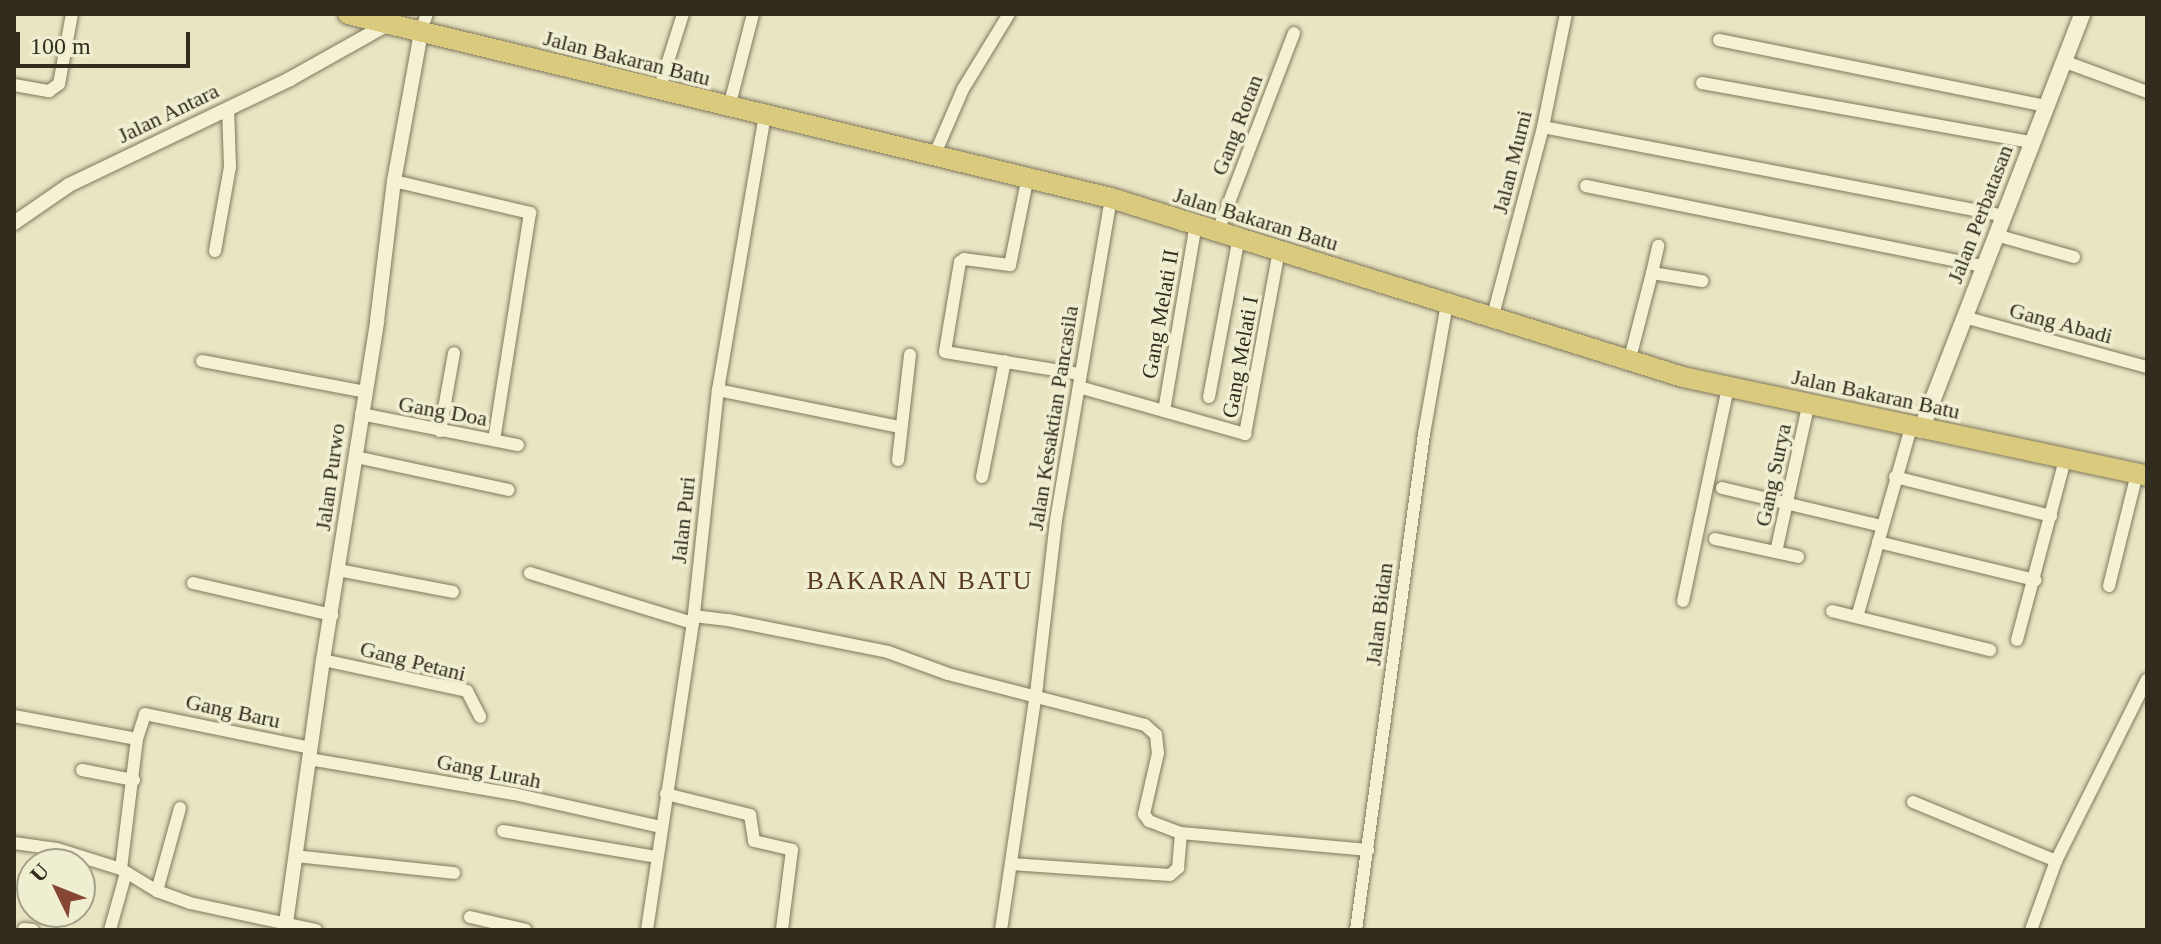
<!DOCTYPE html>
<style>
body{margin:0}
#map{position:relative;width:2161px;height:944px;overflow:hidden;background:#e8e5c3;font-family:Georgia,serif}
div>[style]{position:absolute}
.roads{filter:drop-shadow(0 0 2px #80775c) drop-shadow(0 0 2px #80775c)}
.minor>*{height:12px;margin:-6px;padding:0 6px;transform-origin:6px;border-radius:6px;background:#f4f1d5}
.tertiary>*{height:14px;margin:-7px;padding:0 7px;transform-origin:7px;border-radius:7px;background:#f4f1d5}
.secondary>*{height:16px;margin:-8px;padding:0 8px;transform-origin:8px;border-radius:8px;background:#f4f1d5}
.trunk>*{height:20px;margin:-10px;padding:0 10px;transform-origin:10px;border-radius:10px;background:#daca7d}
span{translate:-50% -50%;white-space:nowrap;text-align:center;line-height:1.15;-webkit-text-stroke:7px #f0eed1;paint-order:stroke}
.street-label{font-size:22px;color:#312c1e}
.quarter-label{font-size:26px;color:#593a23;letter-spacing:2px}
.frame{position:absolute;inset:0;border:16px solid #312c1e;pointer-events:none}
.north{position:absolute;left:16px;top:848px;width:80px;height:80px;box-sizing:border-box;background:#f0eed1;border:2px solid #a4a089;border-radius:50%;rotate:313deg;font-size:22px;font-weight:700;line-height:32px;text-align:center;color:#312c1e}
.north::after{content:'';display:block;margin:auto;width:28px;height:36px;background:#874533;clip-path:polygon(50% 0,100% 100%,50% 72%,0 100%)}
.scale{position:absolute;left:16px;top:32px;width:174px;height:36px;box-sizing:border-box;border:4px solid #312c1e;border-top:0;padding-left:10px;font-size:24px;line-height:28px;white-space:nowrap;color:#312c1e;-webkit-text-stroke:6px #f0eed1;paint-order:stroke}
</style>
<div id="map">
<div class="roads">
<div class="minor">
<div style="left:421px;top:32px;width:19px;rotate:-72deg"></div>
<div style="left:1719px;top:40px;width:334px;rotate:11.4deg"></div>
<div style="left:2063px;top:61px;width:90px;rotate:20.3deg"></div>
<div style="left:1702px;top:83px;width:333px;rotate:10.2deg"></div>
<div style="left:14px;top:85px;width:36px;rotate:10deg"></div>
<div style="left:49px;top:91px;width:12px;rotate:-35deg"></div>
<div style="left:59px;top:84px;width:71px;rotate:-79.5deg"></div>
<div style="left:659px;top:90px;width:80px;rotate:-72.5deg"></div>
<div style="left:729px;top:107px;width:96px;rotate:-75.5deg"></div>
<div style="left:1543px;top:127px;width:470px;rotate:10.9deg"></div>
<div style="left:935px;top:154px;width:71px;rotate:-66.7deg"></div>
<div style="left:963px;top:89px;width:88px;rotate:-58.5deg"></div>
<div style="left:1028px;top:176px;width:91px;rotate:101.4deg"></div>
<div style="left:1010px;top:265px;width:46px;rotate:-172.6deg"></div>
<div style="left:964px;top:259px;width:5px;rotate:143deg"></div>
<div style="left:960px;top:262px;width:91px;rotate:99.5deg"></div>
<div style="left:945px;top:352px;width:137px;rotate:9.3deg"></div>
<div style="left:394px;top:181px;width:140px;rotate:13.2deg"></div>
<div style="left:530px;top:213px;width:230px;rotate:99deg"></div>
<div style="left:1586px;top:186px;width:405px;rotate:11.4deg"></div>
<div style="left:1218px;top:231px;width:212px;rotate:-69deg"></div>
<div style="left:1996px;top:235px;width:81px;rotate:15.8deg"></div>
<div style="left:215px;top:251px;width:85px;rotate:-79.9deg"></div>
<div style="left:230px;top:167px;width:59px;rotate:-91.9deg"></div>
<div style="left:1652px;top:273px;width:28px;rotate:-77deg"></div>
<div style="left:1964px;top:317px;width:190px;rotate:15.3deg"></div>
<div style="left:1492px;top:319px;width:199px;rotate:-75.1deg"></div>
<div style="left:1543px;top:127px;width:115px;rotate:-78.5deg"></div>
<div style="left:202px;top:361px;width:167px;rotate:10.7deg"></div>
<div style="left:1629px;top:362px;width:92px;rotate:-75.5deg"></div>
<div style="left:1652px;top:273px;width:51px;rotate:9.1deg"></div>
<div style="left:1079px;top:387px;width:173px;rotate:15.8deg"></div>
<div style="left:1245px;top:434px;width:187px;rotate:-79.5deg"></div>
<div style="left:718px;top:390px;width:186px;rotate:11.5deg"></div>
<div style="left:1209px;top:397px;width:163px;rotate:-79.4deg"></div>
<div style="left:1164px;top:411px;width:190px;rotate:-80.3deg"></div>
<div style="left:361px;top:414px;width:160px;rotate:11.2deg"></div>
<div style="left:440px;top:431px;width:79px;rotate:-79.8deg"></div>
<div style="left:356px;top:457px;width:156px;rotate:12.2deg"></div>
<div style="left:898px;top:460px;width:106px;rotate:-83.5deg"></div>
<div style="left:982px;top:477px;width:118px;rotate:-78.8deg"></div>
<div style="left:1895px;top:477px;width:161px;rotate:14deg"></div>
<div style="left:1722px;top:488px;width:164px;rotate:13.4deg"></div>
<div style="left:1715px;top:539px;width:85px;rotate:12.2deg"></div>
<div style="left:1878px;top:542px;width:162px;rotate:13.6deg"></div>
<div style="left:1776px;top:552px;width:149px;rotate:-77.6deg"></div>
<div style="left:338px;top:570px;width:117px;rotate:10.8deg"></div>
<div style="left:530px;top:573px;width:170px;rotate:17.1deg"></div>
<div style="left:193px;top:583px;width:143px;rotate:13deg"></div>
<div style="left:2109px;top:586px;width:115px;rotate:-76deg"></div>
<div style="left:1683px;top:601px;width:219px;rotate:-78.1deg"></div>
<div style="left:1832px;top:611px;width:163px;rotate:13.9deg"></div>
<div style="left:694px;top:616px;width:34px;rotate:7deg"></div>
<div style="left:728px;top:620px;width:163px;rotate:11.3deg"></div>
<div style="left:888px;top:652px;width:64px;rotate:20.1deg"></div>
<div style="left:948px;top:674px;width:203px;rotate:14.5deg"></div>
<div style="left:1145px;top:725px;width:15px;rotate:42deg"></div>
<div style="left:1156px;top:735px;width:18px;rotate:84deg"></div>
<div style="left:1158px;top:753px;width:63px;rotate:102.9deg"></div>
<div style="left:1144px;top:814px;width:9px;rotate:54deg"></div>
<div style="left:1149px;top:821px;width:34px;rotate:21deg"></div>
<div style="left:1857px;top:617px;width:198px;rotate:-74.1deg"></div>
<div style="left:2017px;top:640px;width:187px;rotate:-75.1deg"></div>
<div style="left:323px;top:660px;width:147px;rotate:12.1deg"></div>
<div style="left:467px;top:691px;width:29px;rotate:63deg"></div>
<div style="left:14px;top:716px;width:125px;rotate:10.6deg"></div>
<div style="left:309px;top:759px;width:208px;rotate:9.7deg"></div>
<div style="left:514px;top:794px;width:150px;rotate:12.7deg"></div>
<div style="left:82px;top:770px;width:53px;rotate:10.9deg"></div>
<div style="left:666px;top:794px;width:87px;rotate:14deg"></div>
<div style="left:750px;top:815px;width:26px;rotate:81deg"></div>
<div style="left:754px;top:841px;width:39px;rotate:13deg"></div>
<div style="left:792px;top:850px;width:80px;rotate:97.2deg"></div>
<div style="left:1913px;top:802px;width:155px;rotate:22.4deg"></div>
<div style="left:503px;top:831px;width:155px;rotate:9.6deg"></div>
<div style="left:14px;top:843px;width:43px;rotate:7.9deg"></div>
<div style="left:57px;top:849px;width:67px;rotate:17.4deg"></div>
<div style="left:121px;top:869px;width:42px;rotate:31.4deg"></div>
<div style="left:157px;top:891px;width:35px;rotate:20deg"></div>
<div style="left:190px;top:903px;width:129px;rotate:12.1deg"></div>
<div style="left:295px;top:856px;width:160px;rotate:6.1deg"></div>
<div style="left:1011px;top:864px;width:159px;rotate:4deg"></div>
<div style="left:1170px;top:875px;width:11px;rotate:-41deg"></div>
<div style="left:1178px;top:868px;width:35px;rotate:-85deg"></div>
<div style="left:1181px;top:833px;width:188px;rotate:5.2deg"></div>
<div style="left:121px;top:869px;width:131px;rotate:-83deg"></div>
<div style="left:137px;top:739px;width:26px;rotate:-72deg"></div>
<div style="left:145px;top:714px;width:169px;rotate:11.6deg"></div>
<div style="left:157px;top:891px;width:86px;rotate:-74.5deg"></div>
<div style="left:470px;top:917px;width:57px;rotate:13.1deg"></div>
<div style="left:24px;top:929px;width:9px;rotate:6deg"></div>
<div style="left:110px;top:930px;width:59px;rotate:-74.3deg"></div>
<div style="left:647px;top:930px;width:310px;rotate:-81.5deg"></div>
<div style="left:693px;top:623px;width:234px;rotate:-83.9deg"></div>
<div style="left:718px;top:390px;width:280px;rotate:-80.3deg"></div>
<div style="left:1001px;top:930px;width:248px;rotate:-81.6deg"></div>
<div style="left:1037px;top:685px;width:166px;rotate:-83.4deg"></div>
<div style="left:1056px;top:520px;width:327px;rotate:-80.3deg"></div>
<div style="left:1356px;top:930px;width:501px;rotate:-82.19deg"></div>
<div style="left:1424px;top:434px;width:132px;rotate:-80deg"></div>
<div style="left:2031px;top:930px;width:73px;rotate:-70.1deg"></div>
<div style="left:2056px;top:861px;width:203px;rotate:-63.4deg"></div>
</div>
<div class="tertiary">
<div style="left:14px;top:223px;width:67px;rotate:-34.6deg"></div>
<div style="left:69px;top:185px;width:245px;rotate:-25.6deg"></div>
<div style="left:290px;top:79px;width:112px;rotate:-29.3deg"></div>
<div style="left:285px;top:930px;width:273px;rotate:-82deg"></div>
<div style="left:323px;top:660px;width:343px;rotate:-80.9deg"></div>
<div style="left:377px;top:321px;width:141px;rotate:-83.1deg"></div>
<div style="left:394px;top:181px;width:151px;rotate:-79.7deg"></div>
</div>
<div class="secondary">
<div style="left:1921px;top:430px;width:446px;rotate:-68.8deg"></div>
</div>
<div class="trunk">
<div style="left:348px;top:14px;width:785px;rotate:13.56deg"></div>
<div style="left:1111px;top:198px;width:599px;rotate:17.38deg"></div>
<div style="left:1683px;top:377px;width:474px;rotate:12deg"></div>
</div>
</div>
<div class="street-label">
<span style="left:627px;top:58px;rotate:14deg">Jalan Bakaran Batu</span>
<span style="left:168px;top:113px;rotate:-26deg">Jalan Antara</span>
<span style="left:1237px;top:125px;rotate:-69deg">Gang Rotan</span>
<span style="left:1512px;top:162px;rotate:-76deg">Jalan Murni</span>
<span style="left:1980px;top:214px;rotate:-69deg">Jalan Perbatasan</span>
<span style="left:1256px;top:219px;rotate:17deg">Jalan Bakaran Batu</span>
<span style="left:1160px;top:314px;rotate:-80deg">Gang Melati II</span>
<span style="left:2061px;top:323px;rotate:15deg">Gang Abadi</span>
<span style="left:1240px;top:357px;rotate:-80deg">Gang Melati I</span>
<span style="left:1876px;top:394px;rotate:12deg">Jalan Bakaran Batu</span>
<span style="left:443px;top:411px;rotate:10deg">Gang Doa</span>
<span style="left:1053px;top:418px;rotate:-81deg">Jalan Kesaktian Pancasila</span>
<span style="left:1773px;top:475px;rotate:-78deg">Gang Surya</span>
<span style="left:330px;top:477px;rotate:-82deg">Jalan Purwo</span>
<span style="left:683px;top:520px;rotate:-84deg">Jalan Puri</span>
<span style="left:1379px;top:614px;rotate:-83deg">Jalan Bidan</span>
<span style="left:413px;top:661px;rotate:14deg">Gang Petani</span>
<span style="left:233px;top:711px;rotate:12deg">Gang Baru</span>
<span style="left:489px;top:771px;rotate:11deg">Gang Lurah</span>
</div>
<div class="quarter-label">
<span style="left:920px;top:581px">BAKARAN BATU</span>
</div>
<div class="frame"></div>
<div class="north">U</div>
<div class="scale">100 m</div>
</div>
